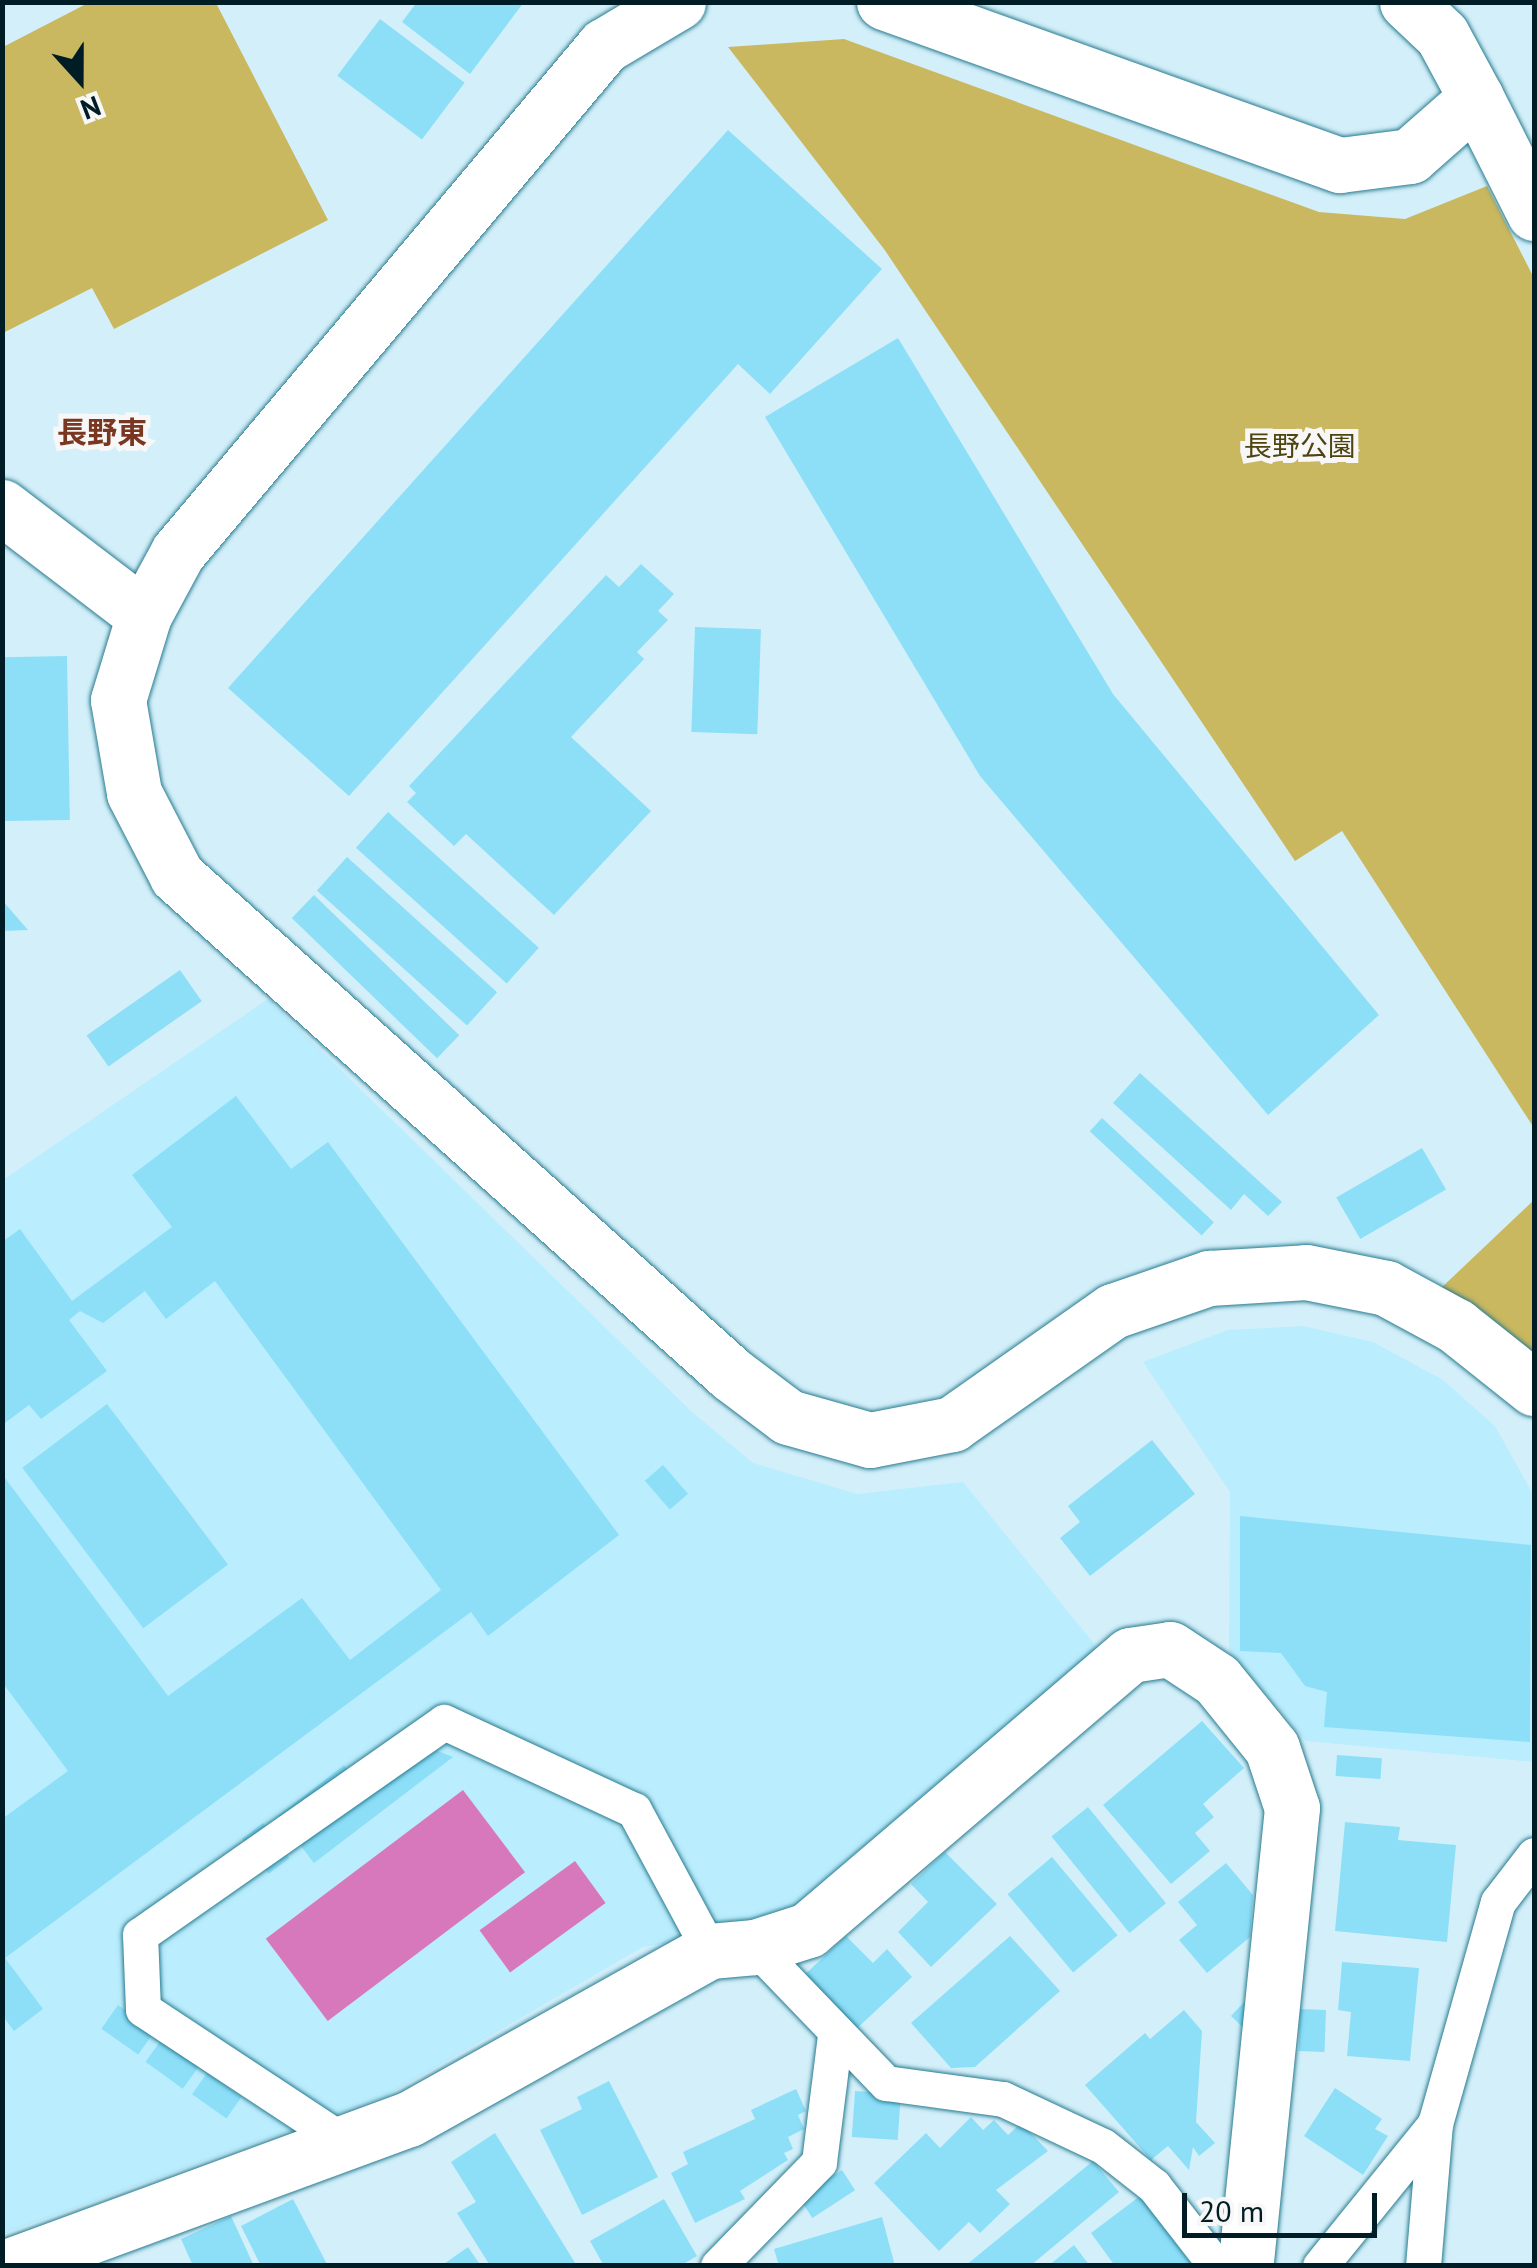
<!DOCTYPE html>
<meta charset="utf-8">
<style>
body{margin:0}
#map{position:relative;width:1537px;height:2268px;overflow:hidden;background:#d3f0fa;font-family:"PT Sans","Noto Sans JP",sans-serif}
div>[style]{position:absolute}
.built>*{inset:0;background:#baedfd}
.green>*{inset:0;background:#c9b85f}
.water>*{inset:0;background:#d878bc;transform-origin:0 0}
.building>*{inset:0;background:#8ddff8;transform-origin:0 0}
.roads{filter:drop-shadow(0 0 2px #287b90) drop-shadow(0 0 2px #287b90)}
.lane>*{height:35px;margin:-17.5px;padding:0 17.5px;transform-origin:17.5px;border-radius:17.5px;background:#fff}
.street>*{height:55px;margin:-27.5px;padding:0 27.5px;transform-origin:27.5px;border-radius:27.5px;background:#fff}
span{translate:-50% -50%;white-space:nowrap;text-align:center;line-height:1.15;-webkit-text-stroke:10px #f7f7f7;paint-order:stroke}
.park-label{font-size:28px;color:#4d4410}
.neighbourhood-label{font-size:30px;color:#793620;font-weight:700}
.frame{position:absolute;inset:0;border:5px solid #001d25;pointer-events:none}
.north{position:absolute;left:30px;top:30px;width:100px;height:100px;-webkit-text-stroke:8px #f7f7f7;paint-order:stroke;rotate:159deg;font-size:28px;font-weight:700;line-height:40px;text-align:center;color:#001d25}
.north::after{content:'';display:block;margin:auto;width:35px;height:45px;background:#001d25;clip-path:polygon(50% 0,100% 100%,50% 72%,0 100%)}
.scale{position:absolute;left:1182px;top:2193px;width:195px;height:45px;box-sizing:border-box;border:5px solid #001d25;border-top:0;padding-left:12px;font-size:30px;line-height:35px;white-space:nowrap;color:#001d25;-webkit-text-stroke:8px #f7f7f7;paint-order:stroke}
</style>
<div id="map">
<div class="built">
<div style="clip-path:polygon(268px 999px,692px 1412px,753px 1463px,857px 1494px,963px 1482px,1100px 1651px,796px 1923px,643px 1947px,386px 2096px,3px 2234px,3px 1180px)"></div>
<div style="clip-path:polygon(1303px 1326px,1373px 1342px,1443px 1380px,1495px 1426px,1534px 1496px,1534px 1762px,1306px 1741px,1229px 1651px,1230px 1492px,1143px 1362px,1228px 1330px)"></div>
</div>
<div class="green">
<div style="clip-path:polygon(90px 2px,216px 3px,328px 220px,114px 329px,92px 288px,3px 333px,3px 47px)"></div>
<div style="clip-path:polygon(844px 39px,1319px 212px,1405px 219px,1487px 186px,1534px 278px,1534px 1128px,1342px 831px,1295px 861px,884px 249px,728px 47px)"></div>
<div style="clip-path:polygon(1534px 1200px,1534px 1362px,1440px 1289px)"></div>
</div>
<div class="water">
<div style="left:463px;top:1790px;width:103px;height:247px;rotate:53deg"></div>
<div style="left:575px;top:1861px;width:52px;height:118px;rotate:54deg"></div>
</div>
<div class="building">
<div style="clip-path:polygon(417px 2px,524px 2px,470px 74px,402px 22px)"></div>
<div style="left:380px;top:19px;width:106px;height:71px;rotate:37deg"></div>
<div style="clip-path:polygon(728px 130px,882px 269px,770px 394px,738px 364px,349px 796px,228px 688px)"></div>
<div style="clip-path:polygon(898px 338px,1113px 694px,1379px 1015px,1268px 1115px,980px 776px,765px 417px)"></div>
<div style="clip-path:polygon(641px 564px,674px 594px,658px 611px,668px 620px,637px 652px,644px 659px,571px 737px,651px 811px,554px 915px,466px 834px,454px 846px,407px 802px,416px 793px,409px 786px,606px 575px,619px 587px)"></div>
<div style="left:695px;top:627px;width:66px;height:105px;rotate:2deg"></div>
<div style="left:67px;top:656px;width:164px;height:65px;rotate:89deg"></div>
<div style="left:388px;top:812px;width:203px;height:48px;rotate:42deg"></div>
<div style="left:347px;top:857px;width:202px;height:45px;rotate:42deg"></div>
<div style="left:314px;top:895px;width:202px;height:32px;rotate:44deg"></div>
<div style="clip-path:polygon(2px 900px,28px 930px,2px 931px)"></div>
<div style="left:180px;top:970px;width:38px;height:114px;rotate:55deg"></div>
<div style="clip-path:polygon(1140px 1073px,1282px 1202px,1268px 1216px,1244px 1194px,1231px 1210px,1113px 1103px)"></div>
<div style="clip-path:polygon(236px 1096px,291px 1169px,328px 1142px,619px 1535px,488px 1636px,471px 1612px,5px 1958px,43px 2009px,14px 2031px,2px 2015px,2px 1819px,68px 1771px,2px 1682px,2px 1474px,168px 1696px,302px 1598px,350px 1660px,441px 1590px,215px 1281px,166px 1319px,145px 1291px,103px 1323px,80px 1311px,69px 1320px,107px 1371px,41px 1419px,29px 1405px,2px 1425px,2px 1242px,20px 1229px,72px 1301px,172px 1227px,132px 1175px)"></div>
<div style="left:1102px;top:1118px;width:153px;height:18px;rotate:43deg"></div>
<div style="left:1422px;top:1148px;width:48px;height:99px;rotate:60deg"></div>
<div style="left:107px;top:1404px;width:201px;height:106px;rotate:53deg"></div>
<div style="clip-path:polygon(1152px 1440px,1195px 1494px,1090px 1576px,1060px 1538px,1080px 1522px,1068px 1506px)"></div>
<div style="left:663px;top:1465px;width:38px;height:24px;rotate:49deg"></div>
<div style="clip-path:polygon(1240px 1516px,1531px 1545px,1530px 1742px,1324px 1727px,1327px 1692px,1305px 1686px,1281px 1653px,1240px 1651px)"></div>
<div style="clip-path:polygon(1202px 1721px,1244px 1768px,1203px 1804px,1214px 1817px,1195px 1833px,1210px 1851px,1171px 1884px,1103px 1805px)"></div>
<div style="clip-path:polygon(404px 1738px,453px 1757px,314px 1863px,278px 1816px,344px 1765px,353px 1776px)"></div>
<div style="left:1337px;top:1755px;width:45px;height:21px;rotate:4deg"></div>
<div style="left:1088px;top:1807px;width:124px;height:47px;rotate:51deg"></div>
<div style="clip-path:polygon(1345px 1822px,1400px 1827px,1398px 1840px,1456px 1845px,1447px 1942px,1335px 1931px)"></div>
<div style="left:263px;top:1823px;width:44px;height:26px;rotate:53deg"></div>
<div style="clip-path:polygon(945px 1852px,997px 1904px,931px 1967px,898px 1932px,928px 1902px,911px 1884px)"></div>
<div style="left:1052px;top:1857px;width:102px;height:58px;rotate:50deg"></div>
<div style="clip-path:polygon(1226px 1863px,1253px 1895px,1250px 1937px,1207px 1973px,1179px 1940px,1197px 1925px,1178px 1902px)"></div>
<div style="clip-path:polygon(846px 1936px,873px 1963px,887px 1949px,912px 1977px,852px 2033px,800px 1979px)"></div>
<div style="clip-path:polygon(1010px 1936px,1060px 1991px,975px 2067px,951px 2068px,911px 2023px)"></div>
<div style="clip-path:polygon(1342px 1962px,1419px 1968px,1410px 2061px,1347px 2056px,1351px 2012px,1338px 2010px)"></div>
<div style="clip-path:polygon(1248px 1998px,1251px 2035px,1231px 2016px)"></div>
<div style="left:118px;top:2005px;width:45px;height:29px;rotate:35deg"></div>
<div style="left:1300px;top:2009px;width:26px;height:42px;rotate:2deg"></div>
<div style="clip-path:polygon(1184px 2010px,1202px 2031px,1196px 2122px,1215px 2143px,1199px 2156px,1193px 2147px,1189px 2170px,1168px 2146px,1151px 2160px,1085px 2085px,1145px 2033px,1150px 2039px)"></div>
<div style="left:162px;top:2039px;width:46px;height:28px;rotate:36deg"></div>
<div style="left:207px;top:2073px;width:42px;height:26px;rotate:35deg"></div>
<div style="clip-path:polygon(609px 2081px,658px 2177px,582px 2215px,540px 2130px,582px 2109px,577px 2097px)"></div>
<div style="clip-path:polygon(1335px 2088px,1382px 2119px,1375px 2129px,1388px 2136px,1363px 2175px,1304px 2136px)"></div>
<div style="clip-path:polygon(796px 2089px,806px 2111px,798px 2115px,804px 2129px,788px 2137px,793px 2149px,784px 2153px,788px 2160px,740px 2191px,745px 2199px,695px 2223px,671px 2173px,688px 2164px,683px 2152px,755px 2119px,751px 2110px)"></div>
<div style="left:855px;top:2091px;width:46px;height:46px;rotate:4deg"></div>
<div style="clip-path:polygon(971px 2117px,983px 2130px,994px 2120px,1008px 2135px,1021px 2123px,1048px 2151px,996px 2190px,1010px 2204px,980px 2233px,969px 2222px,939px 2251px,874px 2183px,926px 2133px,940px 2148px)"></div>
<div style="clip-path:polygon(495px 2133px,577px 2266px,489px 2264px,457px 2213px,476px 2202px,451px 2162px)"></div>
<div style="clip-path:polygon(1093px 2161px,1119px 2192px,1030px 2266px,965px 2266px)"></div>
<div style="left:842px;top:2170px;width:24px;height:51px;rotate:57deg"></div>
<div style="clip-path:polygon(1140px 2196px,1193px 2266px,1115px 2266px,1091px 2233px)"></div>
<div style="clip-path:polygon(293px 2199px,328px 2266px,261px 2266px,241px 2226px)"></div>
<div style="clip-path:polygon(664px 2199px,697px 2256px,680px 2266px,604px 2266px,590px 2241px)"></div>
<div style="clip-path:polygon(231px 2216px,254px 2266px,193px 2266px,181px 2239px)"></div>
<div style="clip-path:polygon(882px 2217px,895px 2266px,779px 2266px,774px 2249px)"></div>
<div style="clip-path:polygon(1074px 2245px,1090px 2266px,1048px 2266px)"></div>
<div style="clip-path:polygon(468px 2247px,481px 2266px,441px 2266px)"></div>
</div>
<div class="roads">
<div class="lane">
<div style="left:755px;top:1947px;width:189px;rotate:46.1deg"></div>
<div style="left:886px;top:2083px;width:118px;rotate:7.8deg"></div>
<div style="left:1003px;top:2099px;width:110px;rotate:25.2deg"></div>
<div style="left:1103px;top:2146px;width:65px;rotate:38.1deg"></div>
<div style="left:1154px;top:2186px;width:101px;rotate:52.2deg"></div>
<div style="left:340px;top:2139px;width:236px;rotate:-146.6deg"></div>
<div style="left:143px;top:2009px;width:74px;rotate:-92.3deg"></div>
<div style="left:140px;top:1935px;width:371px;rotate:-35deg"></div>
<div style="left:444px;top:1722px;width:209px;rotate:24.9deg"></div>
<div style="left:634px;top:1810px;width:160px;rotate:61.7deg"></div>
<div style="left:718px;top:2266px;width:145px;rotate:-45.8deg"></div>
<div style="left:819px;top:2162px;width:127px;rotate:-82.8deg"></div>
<div style="left:1320px;top:2266px;width:183px;rotate:-51deg"></div>
<div style="left:1435px;top:2124px;width:231px;rotate:-74.2deg"></div>
<div style="left:1498px;top:1902px;width:59px;rotate:-52.5deg"></div>
<div style="left:1423px;top:2266px;width:143px;rotate:-85.2deg"></div>
</div>
<div class="street">
<div style="left:678px;top:2px;width:86px;rotate:149.3deg"></div>
<div style="left:604px;top:46px;width:661px;rotate:130.09deg"></div>
<div style="left:178px;top:552px;width:72px;rotate:118.4deg"></div>
<div style="left:144px;top:615px;width:89px;rotate:107deg"></div>
<div style="left:118px;top:700px;width:94px;rotate:80.2deg"></div>
<div style="left:134px;top:793px;width:93px;rotate:62.6deg"></div>
<div style="left:177px;top:876px;width:745px;rotate:41.95deg"></div>
<div style="left:731px;top:1374px;width:71px;rotate:37deg"></div>
<div style="left:788px;top:1417px;width:85px;rotate:15.7deg"></div>
<div style="left:870px;top:1440px;width:84px;rotate:-11deg"></div>
<div style="left:952px;top:1424px;width:197px;rotate:-35.1deg"></div>
<div style="left:1113px;top:1311px;width:102px;rotate:-19deg"></div>
<div style="left:1209px;top:1278px;width:97px;rotate:-3.5deg"></div>
<div style="left:1306px;top:1272px;width:82px;rotate:11.3deg"></div>
<div style="left:1386px;top:1288px;width:80px;rotate:28.5deg"></div>
<div style="left:1456px;top:1326px;width:100px;rotate:38.5deg"></div>
<div style="left:884px;top:2px;width:484px;rotate:19.7deg"></div>
<div style="left:1340px;top:165px;width:71px;rotate:-7.3deg"></div>
<div style="left:1410px;top:156px;width:88px;rotate:-41.3deg"></div>
<div style="left:1476px;top:98px;width:129px;rotate:63.2deg"></div>
<div style="left:1407px;top:2px;width:48px;rotate:43.3deg"></div>
<div style="left:1442px;top:35px;width:72px;rotate:61.6deg"></div>
<div style="left:2px;top:507px;width:178px;rotate:37.3deg"></div>
<div style="left:9px;top:2266px;width:426px;rotate:-20.2deg"></div>
<div style="left:409px;top:2119px;width:345px;rotate:-29.2deg"></div>
<div style="left:710px;top:1951px;width:45px;rotate:-5.1deg"></div>
<div style="left:755px;top:1947px;width:56px;rotate:-17.8deg"></div>
<div style="left:808px;top:1930px;width:423px;rotate:-40.5deg"></div>
<div style="left:1130px;top:1655px;width:40px;rotate:-8.5deg"></div>
<div style="left:1170px;top:1649px;width:56px;rotate:33.4deg"></div>
<div style="left:1217px;top:1680px;width:87px;rotate:51deg"></div>
<div style="left:1272px;top:1748px;width:63px;rotate:71.6deg"></div>
<div style="left:1292px;top:1808px;width:453px;rotate:95.8deg"></div>
<div style="left:1246px;top:2259px;width:10px;rotate:135deg"></div>
</div>
</div>
<div class="park-label">
<span style="left:1300px;top:446px">長野公園</span>
</div>
<div class="neighbourhood-label">
<span style="left:102px;top:432px">長野東</span>
</div>
<div class="frame"></div>
<div class="north">N</div>
<div class="scale">20 m</div>
</div>
